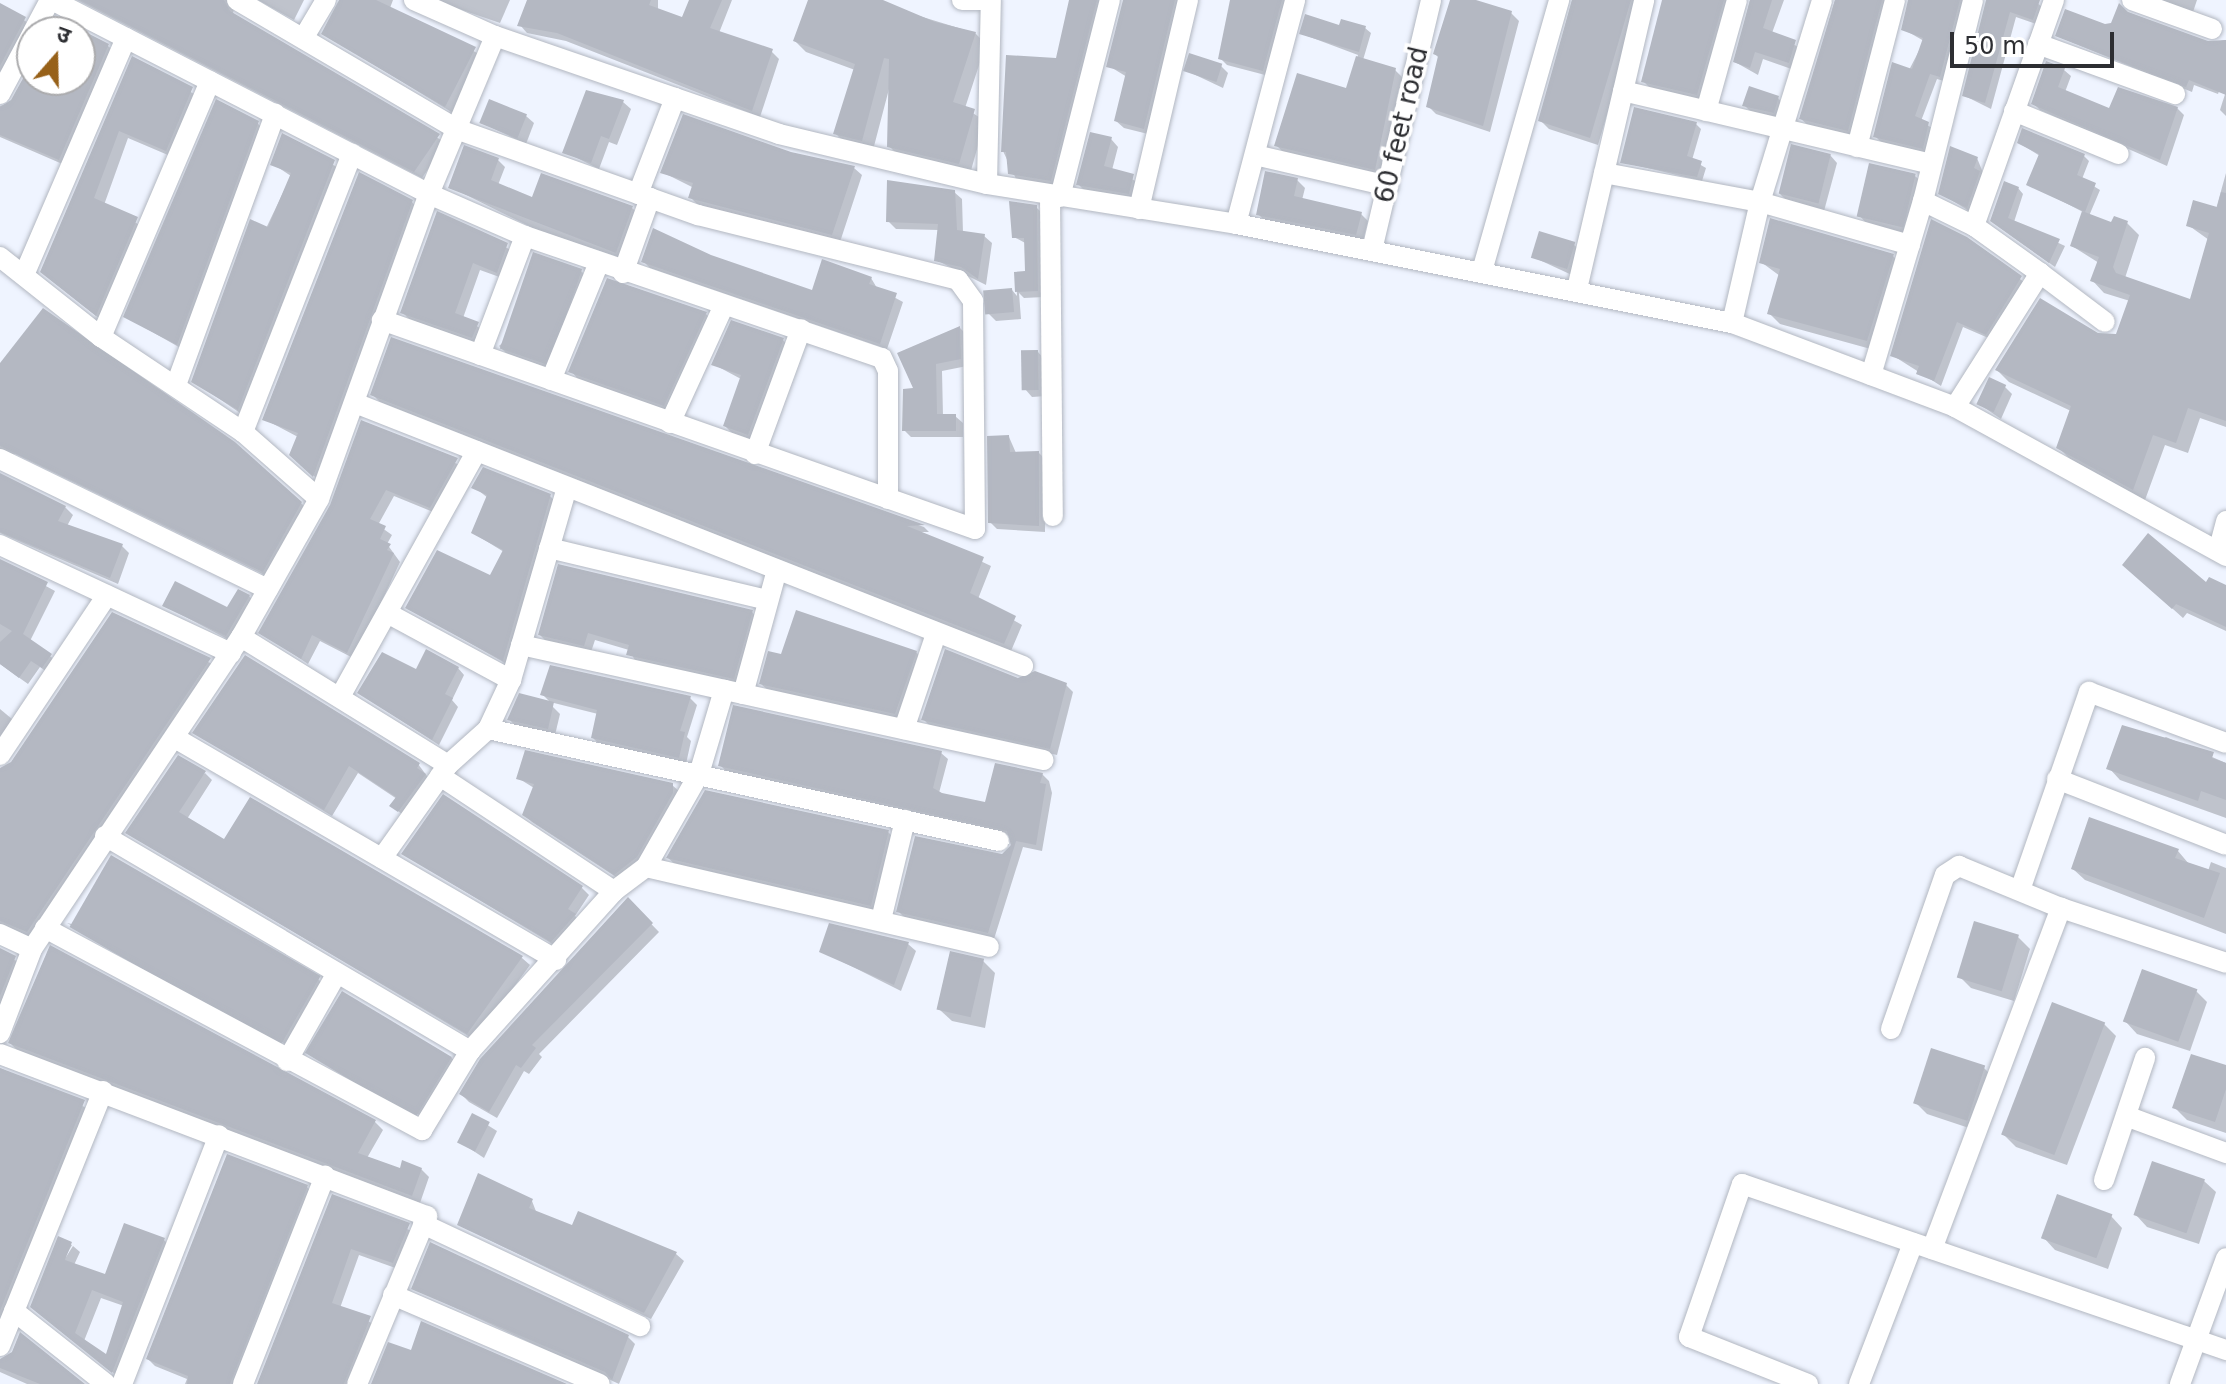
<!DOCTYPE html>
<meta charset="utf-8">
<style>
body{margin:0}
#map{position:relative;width:2226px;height:1384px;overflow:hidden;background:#eff4ff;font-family:"DejaVu Sans","Noto Sans Devanagari",sans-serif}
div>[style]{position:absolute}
.shadow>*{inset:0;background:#0003}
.building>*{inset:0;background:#b4b8c2;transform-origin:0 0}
.roads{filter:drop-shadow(0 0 2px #b2b7c1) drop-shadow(0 0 2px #b2b7c1)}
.street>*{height:20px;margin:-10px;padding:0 10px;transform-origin:10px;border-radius:10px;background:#fff}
span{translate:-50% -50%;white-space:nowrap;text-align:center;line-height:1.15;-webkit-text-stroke:7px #fff;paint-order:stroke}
.street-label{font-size:26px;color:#2d2e32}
.north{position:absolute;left:16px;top:16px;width:80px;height:80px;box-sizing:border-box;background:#fff;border:2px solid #ababad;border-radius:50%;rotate:20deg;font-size:22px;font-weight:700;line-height:32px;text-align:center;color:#2d2e32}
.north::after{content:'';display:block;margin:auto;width:28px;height:36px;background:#976119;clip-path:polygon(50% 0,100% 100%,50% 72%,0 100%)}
.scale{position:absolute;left:1950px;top:32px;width:164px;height:36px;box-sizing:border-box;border:4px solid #2d2e32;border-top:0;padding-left:10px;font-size:24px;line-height:28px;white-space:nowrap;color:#2d2e32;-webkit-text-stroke:6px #fff;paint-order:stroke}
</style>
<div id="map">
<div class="shadow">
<div style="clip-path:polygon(77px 0,235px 0,233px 14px,446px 143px,422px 178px)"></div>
<div style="clip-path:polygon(258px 0,304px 0,294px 20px)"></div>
<div style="clip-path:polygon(340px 0,393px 0,390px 8px,483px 56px,453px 113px,324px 34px)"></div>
<div style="clip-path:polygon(433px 0,510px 0,500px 23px)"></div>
<div style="clip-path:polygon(529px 0,658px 0,658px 11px,683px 20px,691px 0,732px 0,719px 33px,771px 51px,779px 59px,760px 117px,566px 41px,527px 33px,520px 25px)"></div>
<div style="clip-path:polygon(810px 0,867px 0,975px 33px,986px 44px,965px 108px,985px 121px,970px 174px,900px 157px,889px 146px,889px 89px,873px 150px,846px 144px,835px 133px,855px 70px,806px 52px,795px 41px)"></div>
<div style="clip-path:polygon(1072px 0,1109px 0,1058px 188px,1017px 181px,1003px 151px,1057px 60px)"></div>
<div style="clip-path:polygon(1124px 0,1184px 0,1152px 135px,1124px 128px,1116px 121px,1127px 77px,1109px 66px)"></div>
<div style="clip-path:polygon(1233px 0,1291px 0,1269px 76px,1227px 65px,1221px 59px)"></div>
<div style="clip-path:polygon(1452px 0,1470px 0,1511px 13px,1519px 21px,1490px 132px,1436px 114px,1428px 106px,1439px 58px,1435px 54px)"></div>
<div style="clip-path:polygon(1572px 0,1648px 0,1639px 6px,1598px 145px,1549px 129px,1540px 120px)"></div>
<div style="clip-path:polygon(1663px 0,1736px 0,1705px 102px,1652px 90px,1643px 81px)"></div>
<div style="clip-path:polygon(1750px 0,1784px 0,1772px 33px,1804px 50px,1797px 71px,1763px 59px,1758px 75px,1735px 62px)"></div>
<div style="clip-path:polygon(1835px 0,1897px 0,1856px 138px,1810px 127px,1801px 119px)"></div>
<div style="clip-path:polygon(1929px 0,1969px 0,1947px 82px,1937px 79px,1921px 121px,1935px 130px,1929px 154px,1882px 143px,1875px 136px,1924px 41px,1903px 29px)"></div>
<div style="clip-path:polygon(1987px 0,2033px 0,2045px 9px,2039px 25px,2016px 17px,1991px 109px,1965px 96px)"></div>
<div style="clip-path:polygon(2161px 0,2197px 0,2193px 12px)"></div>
<div style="clip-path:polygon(0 5px,33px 26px,0 88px)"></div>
<div style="clip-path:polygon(2125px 11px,2208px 43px,2226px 40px,2226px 73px,2218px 94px,2194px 85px,2192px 92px,2057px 36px,2113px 25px)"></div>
<div style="clip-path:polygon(57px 19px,108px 46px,116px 53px,67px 166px,0 137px,0 106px,13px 102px,32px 66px,32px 80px,80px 80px,80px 32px,50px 32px)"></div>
<div style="clip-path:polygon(1341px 28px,1365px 28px,1371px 33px,1363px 60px,1395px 70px,1404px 79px,1384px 177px,1285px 154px,1277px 146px,1347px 90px,1358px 55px,1302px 34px)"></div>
<div style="clip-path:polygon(133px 59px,201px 98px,175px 158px,128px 138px,104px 205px,145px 228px,105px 323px,51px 280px)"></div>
<div style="clip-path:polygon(1221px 66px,1228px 73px,1223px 88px,1187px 71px)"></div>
<div style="clip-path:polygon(2064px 70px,2071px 76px,2065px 92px,2110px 110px,2177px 108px,2184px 115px,2167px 166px,2040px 110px,2033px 103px)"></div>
<div style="clip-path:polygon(2226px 91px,2226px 116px,2220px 110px)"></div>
<div style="clip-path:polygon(588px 93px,623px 102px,631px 109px,617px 145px,609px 142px,599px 169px,565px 152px)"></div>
<div style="clip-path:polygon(1778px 98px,1785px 106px,1781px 120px,1752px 113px,1744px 105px)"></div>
<div style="clip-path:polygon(526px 116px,534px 123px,526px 144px,482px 123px)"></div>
<div style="clip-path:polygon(257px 123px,265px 130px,184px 350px,126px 317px)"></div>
<div style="clip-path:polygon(1696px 124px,1701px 129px,1692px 160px,1706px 168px,1702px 181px,1622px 162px)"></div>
<div style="clip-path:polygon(283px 136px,342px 170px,246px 417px,193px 381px,291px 176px,273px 164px)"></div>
<div style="clip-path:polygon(1111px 139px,1118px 147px,1112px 170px,1140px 183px,1137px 197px,1086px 192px,1079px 185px)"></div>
<div style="clip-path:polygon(2019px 143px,2084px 156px,2089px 161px,2082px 179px,2100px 190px,2089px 216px,2113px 225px,2127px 223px,2139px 235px,2125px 278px,2191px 301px,2209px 240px,2188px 225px,2216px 209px,2226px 173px,2226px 427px,2200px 418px,2188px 453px,2165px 445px,2145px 500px,2070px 459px,2058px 447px,2071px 411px,2009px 382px,1997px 370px,2097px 335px,2118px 336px,2130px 301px,2104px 293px,2092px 280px,2099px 263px,2072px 246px,2083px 212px,2029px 184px,2040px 156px)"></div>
<div style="clip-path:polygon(790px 154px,854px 168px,862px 175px,840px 242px,698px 205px,690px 197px,694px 188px,662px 172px)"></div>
<div style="clip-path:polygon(1830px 155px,1837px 163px,1824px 211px,1786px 200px,1779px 193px)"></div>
<div style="clip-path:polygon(1977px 158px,1986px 180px,1974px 214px,1940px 193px)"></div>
<div style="clip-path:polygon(498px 160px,505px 167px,498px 185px,533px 199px,632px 208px,640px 215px,624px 259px,539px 231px,450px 187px)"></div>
<div style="clip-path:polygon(1915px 176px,1923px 183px,1908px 235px,1866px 223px,1859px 215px)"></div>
<div style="clip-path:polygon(1297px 180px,1305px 188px,1302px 200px,1361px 214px,1368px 221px,1363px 241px,1266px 222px,1258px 214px)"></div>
<div style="clip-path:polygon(2018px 188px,2023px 194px,2014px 222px,2065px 246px,2055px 267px,1998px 226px)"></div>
<div style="clip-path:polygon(954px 192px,962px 199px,963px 233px,984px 236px,992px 243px,986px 285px,936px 260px,939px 230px,896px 229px,888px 221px)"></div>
<div style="clip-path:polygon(412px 202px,419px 210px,321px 482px,299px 463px,298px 437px,264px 419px)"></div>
<div style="clip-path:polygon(1036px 207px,1043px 214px,1044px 297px,1024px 298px,1019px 293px,1021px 319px,996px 321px,988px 313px,1012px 290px,1017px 296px,1016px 274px,1027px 273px,1027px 244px,1014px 237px)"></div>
<div style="clip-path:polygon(438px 214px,515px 252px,505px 279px,480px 270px,463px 318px,485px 331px,480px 344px,410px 320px,402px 312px)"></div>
<div style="clip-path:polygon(1966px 239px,2028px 285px,1993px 340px,1963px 327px,1941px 386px,1892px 355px)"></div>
<div style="clip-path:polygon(1573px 244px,1581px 251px,1574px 276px,1533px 257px)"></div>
<div style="clip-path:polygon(1893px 256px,1903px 266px,1878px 351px,1780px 324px,1769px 313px,1780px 276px,1761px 262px)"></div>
<div style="clip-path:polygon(710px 257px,813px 292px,871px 278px,877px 288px,903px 302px,887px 349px,650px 268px,643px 261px)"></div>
<div style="clip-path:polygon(581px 271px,589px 279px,551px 369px,507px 354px,499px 346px)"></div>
<div style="clip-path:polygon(706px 314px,713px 321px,671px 412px,578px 379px,571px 371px)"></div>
<div style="clip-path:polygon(960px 328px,967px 335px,967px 366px,942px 371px,943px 416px,955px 416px,963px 423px,963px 437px,911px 437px,904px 430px,916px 390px)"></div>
<div style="clip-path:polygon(392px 340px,924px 527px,929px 532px,919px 532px,991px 566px,978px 599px,1022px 625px,1011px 651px,380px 402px,373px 395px)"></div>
<div style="clip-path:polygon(783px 340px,790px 347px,756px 441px,732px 433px,725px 426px,741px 379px,713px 364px)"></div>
<div style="clip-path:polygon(1038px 352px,1045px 360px,1046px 396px,1032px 397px,1025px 389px)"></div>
<div style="clip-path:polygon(0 367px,301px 503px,309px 511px,271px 578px,15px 454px,0 457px)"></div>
<div style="clip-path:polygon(2005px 387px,2012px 394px,2001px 419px,1979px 404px)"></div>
<div style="clip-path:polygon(363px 422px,464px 467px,438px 514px,394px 496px,378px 525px,392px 535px,387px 544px,400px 562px,355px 659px,320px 641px,308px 664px,261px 632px,332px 506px)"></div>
<div style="clip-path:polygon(1009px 437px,1016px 453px,1039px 453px,1046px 460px,1045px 532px,997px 529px,990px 522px)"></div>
<div style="clip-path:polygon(0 476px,65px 507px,73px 515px,67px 526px,122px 546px,129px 553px,118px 584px,0 533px)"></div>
<div style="clip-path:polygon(474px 487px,550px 496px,557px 503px,510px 666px,407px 607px,491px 578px,504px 552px,473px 533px,488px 498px)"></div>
<div style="clip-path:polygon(0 561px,55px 591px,30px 641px,59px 663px,51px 675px,40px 667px,28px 684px,0 664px)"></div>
<div style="clip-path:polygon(2135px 575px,2226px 588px,2226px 631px,2187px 613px,2183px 618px)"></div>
<div style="clip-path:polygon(249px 596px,256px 603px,233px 642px,165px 606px,228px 609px)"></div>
<div style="clip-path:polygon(752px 612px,759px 619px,741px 685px,636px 662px,629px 650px,595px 640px,591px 652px,547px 642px,540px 635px)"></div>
<div style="clip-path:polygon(113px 614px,218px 667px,36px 939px,9px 928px,0 934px,0 771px,12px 764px)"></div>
<div style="clip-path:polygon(916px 652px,923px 660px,903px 721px,769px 691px,761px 684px,782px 657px)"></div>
<div style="clip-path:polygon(458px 668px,464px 675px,452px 700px,458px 707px,439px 745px,359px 693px,417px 671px)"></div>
<div style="clip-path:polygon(1018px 680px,1066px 685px,1073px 692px,1057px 755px,930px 726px,923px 719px)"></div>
<div style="clip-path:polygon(542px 694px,690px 698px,697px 705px,687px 737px,691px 741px,686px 764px,600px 745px,593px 738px,598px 714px,550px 702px)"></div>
<div style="clip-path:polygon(552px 706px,560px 714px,555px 735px,516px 727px,509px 719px)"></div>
<div style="clip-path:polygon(0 709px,18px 724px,0 747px)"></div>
<div style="clip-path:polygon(195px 733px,418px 764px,433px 784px,408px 819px,392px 806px,397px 799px,358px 773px,332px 816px)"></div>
<div style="clip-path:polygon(2166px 737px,2226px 763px,2226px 818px,2120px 780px,2109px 768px)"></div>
<div style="clip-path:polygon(941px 753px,948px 759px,939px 793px,986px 804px,1042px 774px,1049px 781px,1052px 793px,1042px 851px,1023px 847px,994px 939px,905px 918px,898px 911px,1011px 850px,1010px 836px,727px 772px,721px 766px)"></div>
<div style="clip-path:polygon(205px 773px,212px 780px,187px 819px,225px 841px,250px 799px,522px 958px,530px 965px,475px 1040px,128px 833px)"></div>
<div style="clip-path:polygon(518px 778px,672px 785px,680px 792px,643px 864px,622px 881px,532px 822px,524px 814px,534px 788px)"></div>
<div style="clip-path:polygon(888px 832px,896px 840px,878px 912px,676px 865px,668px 858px)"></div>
<div style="clip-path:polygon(2178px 851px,2189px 864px,2208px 871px,2211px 862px,2226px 868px,2226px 934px,2085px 880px,2073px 869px)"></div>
<div style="clip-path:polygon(403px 854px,581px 887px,589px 895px,575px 916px,582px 923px,559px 948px)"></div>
<div style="clip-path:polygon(628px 900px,659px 932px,539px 1054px,542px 1057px,529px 1074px,524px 1071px,497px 1118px,469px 1102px,461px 1094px)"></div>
<div style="clip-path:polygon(67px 923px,318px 979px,326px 987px,291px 1047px)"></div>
<div style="clip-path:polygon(2018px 937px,2030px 949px,2014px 1001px,1971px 988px,1959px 976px)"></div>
<div style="clip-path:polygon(908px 944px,916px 951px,901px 991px,821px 951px)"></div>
<div style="clip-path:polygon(0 950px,22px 965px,0 1024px)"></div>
<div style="clip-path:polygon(983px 961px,995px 973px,985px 1028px,952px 1021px,940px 1010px)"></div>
<div style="clip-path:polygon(2196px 991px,2207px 1002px,2190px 1051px,2137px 1034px,2126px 1022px)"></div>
<div style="clip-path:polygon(2104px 1024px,2116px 1036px,2067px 1165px,2016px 1147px,2004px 1135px)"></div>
<div style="clip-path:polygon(10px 1043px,375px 1122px,383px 1130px,367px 1158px,401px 1171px,421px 1169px,429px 1177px,420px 1203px,18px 1051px)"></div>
<div style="clip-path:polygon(309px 1053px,451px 1057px,458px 1065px,423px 1117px)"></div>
<div style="clip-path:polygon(0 1068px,91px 1110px,0 1341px)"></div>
<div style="clip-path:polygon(1984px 1068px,1996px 1080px,1978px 1131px,1927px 1114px,1915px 1102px)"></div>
<div style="clip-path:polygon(2226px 1068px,2226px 1133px,2187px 1120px,2175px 1108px)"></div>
<div style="clip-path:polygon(473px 1116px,497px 1131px,484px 1158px,460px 1142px)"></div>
<div style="clip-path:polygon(2204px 1181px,2216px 1192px,2199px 1244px,2147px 1227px,2136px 1215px)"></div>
<div style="clip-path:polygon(306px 1186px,314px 1194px,239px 1384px,185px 1384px,187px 1379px,155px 1366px,148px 1359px)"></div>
<div style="clip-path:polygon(333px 1196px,416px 1233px,401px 1270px,359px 1255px,340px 1308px,378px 1326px,353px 1384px,259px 1384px)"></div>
<div style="clip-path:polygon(532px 1201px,537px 1214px,573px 1228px,579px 1214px,676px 1254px,684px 1261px,651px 1319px,459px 1225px)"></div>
<div style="clip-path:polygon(2111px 1216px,2122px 1228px,2108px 1269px,2055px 1250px,2044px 1238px)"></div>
<div style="clip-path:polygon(evenodd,125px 1226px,164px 1240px,172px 1248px,121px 1379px,32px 1306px,59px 1239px,72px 1245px,59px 1268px,73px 1246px,80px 1252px,74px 1265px,106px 1277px,125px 1226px,101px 1298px,124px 1306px,107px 1357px,84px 1341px,101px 1298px)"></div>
<div style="clip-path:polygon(413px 1288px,628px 1337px,635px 1344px,619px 1384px)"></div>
<div style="clip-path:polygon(20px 1335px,82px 1384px,27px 1384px,0 1372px,0 1359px,9px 1359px)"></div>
</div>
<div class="building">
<div style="clip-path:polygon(80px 0,224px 0,230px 11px,440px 134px,414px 172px)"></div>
<div style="clip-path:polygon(339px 0,376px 0,476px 47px,445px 107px,321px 34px)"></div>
<div style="clip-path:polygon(527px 0,651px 0,649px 5px,682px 17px,689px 0,722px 0,710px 28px,773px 49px,752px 111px,557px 33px,517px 26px)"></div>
<div style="clip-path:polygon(808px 0,883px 0,935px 22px,976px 32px,953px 102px,975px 109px,959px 164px,887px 147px,889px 59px,884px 58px,862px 141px,833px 134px,855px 64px,793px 41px)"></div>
<div style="clip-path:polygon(1069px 0,1097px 0,1051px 181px,1008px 174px,1006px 152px,1001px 152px,1006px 55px,1056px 58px)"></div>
<div style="clip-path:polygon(1123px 0,1175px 0,1144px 129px,1114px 121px,1126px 72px,1106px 67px)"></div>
<div style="clip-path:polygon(1230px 0,1282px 0,1263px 71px,1218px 59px)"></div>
<div style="clip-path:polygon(1450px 0,1476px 0,1512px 11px,1483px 126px,1426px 107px,1438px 56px,1433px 54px)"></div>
<div style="clip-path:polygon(1572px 0,1631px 0,1590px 138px,1538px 121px)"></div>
<div style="clip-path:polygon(1662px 0,1724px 0,1697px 95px,1641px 82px)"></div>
<div style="clip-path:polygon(1750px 0,1772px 0,1763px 28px,1796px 40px,1789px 63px,1755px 52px,1750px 68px,1733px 62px)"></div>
<div style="clip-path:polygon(1835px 0,1882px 0,1848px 131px,1799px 119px)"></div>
<div style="clip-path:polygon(1908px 0,1960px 0,1940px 77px,1930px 74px,1915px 116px,1929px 122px,1923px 149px,1873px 137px,1892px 62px,1912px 69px,1923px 38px,1901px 30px)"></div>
<div style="clip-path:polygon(1986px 0,2040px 0,2033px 20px,2010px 12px,1985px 103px,1962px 96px)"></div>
<div style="clip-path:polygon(0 3px,26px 17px,0 66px)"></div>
<div style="clip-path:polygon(2119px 3px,2128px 12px,2208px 41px,2226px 40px,2226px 95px,2189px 80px,2186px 87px,2055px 36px,2065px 9px,2105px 24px,2111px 23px)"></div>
<div style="clip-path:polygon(1305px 14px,1339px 25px,1341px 19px,1366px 26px,1359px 52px,1299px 34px)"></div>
<div style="clip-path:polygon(56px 17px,109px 44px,59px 160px,0 135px,0 107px,11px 100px,32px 62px,32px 80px,80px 80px,80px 32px,48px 32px)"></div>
<div style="left:1189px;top:53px;width:35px;height:19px;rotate:18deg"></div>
<div style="clip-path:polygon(132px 56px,193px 87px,166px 151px,119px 131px,94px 198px,138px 217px,96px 316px,40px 272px)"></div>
<div style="clip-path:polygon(1356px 56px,1396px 68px,1375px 170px,1274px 146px,1297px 73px,1346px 88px)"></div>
<div style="clip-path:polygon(2046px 61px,2065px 68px,2058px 87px,2109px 108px,2118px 87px,2178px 107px,2160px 160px,2031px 104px)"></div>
<div style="clip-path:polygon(1749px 86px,1779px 96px,1774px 113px,1742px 106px)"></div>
<div style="clip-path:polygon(586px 90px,624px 100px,609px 139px,601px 136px,591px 163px,562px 153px)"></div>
<div style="clip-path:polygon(216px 99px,259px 121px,177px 345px,123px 317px)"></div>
<div style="left:489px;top:99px;width:41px;height:26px;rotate:22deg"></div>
<div style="clip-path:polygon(1634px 107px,1697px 122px,1687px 156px,1702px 161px,1697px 177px,1620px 163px)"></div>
<div style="clip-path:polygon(683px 114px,791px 152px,855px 166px,832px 235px,688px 198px,693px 183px,660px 173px)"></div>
<div style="clip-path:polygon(2022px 128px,2085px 154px,2077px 175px,2096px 183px,2085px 212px,2026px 185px,2039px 154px,2017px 143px)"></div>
<div style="clip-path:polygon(1090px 132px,1112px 137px,1104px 166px,1134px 174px,1129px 194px,1076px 185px)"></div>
<div style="clip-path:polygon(282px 133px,335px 160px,238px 410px,191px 382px,250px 219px,268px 227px,291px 173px,270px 165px)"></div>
<div style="left:1791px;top:144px;width:41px;height:51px;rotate:14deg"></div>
<div style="clip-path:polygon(464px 145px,499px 158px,491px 180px,532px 197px,541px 173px,633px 206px,616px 253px,448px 188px)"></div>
<div style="clip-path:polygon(1950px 146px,1978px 157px,1974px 168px,1980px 171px,1967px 208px,1938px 194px)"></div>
<div style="left:1869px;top:163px;width:48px;height:55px;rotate:13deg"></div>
<div style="clip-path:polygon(1265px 171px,1298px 178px,1294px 196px,1362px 212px,1356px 235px,1256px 215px)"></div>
<div style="clip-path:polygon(359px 172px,413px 200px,313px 477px,289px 455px,298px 433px,262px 420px)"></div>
<div style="clip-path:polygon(887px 180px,955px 190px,957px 230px,985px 234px,978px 279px,961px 267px,934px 261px,938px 224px,886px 222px)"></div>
<div style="clip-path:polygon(2004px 181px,2019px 187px,2008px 218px,2060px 239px,2049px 263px,1990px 221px)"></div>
<div style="clip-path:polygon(2221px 192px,2226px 193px,2226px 421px,2188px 408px,2176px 443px,2153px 435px,2133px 490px,2056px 448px,2071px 406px,1995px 370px,2040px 298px,2098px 333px,2116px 334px,2130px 295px,2090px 281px,2099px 257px,2070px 246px,2082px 211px,2111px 222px,2114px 216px,2128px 221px,2113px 267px,2116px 273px,2190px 299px,2209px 233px,2186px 226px,2193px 200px,2217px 207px)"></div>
<div style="clip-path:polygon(1009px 201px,1037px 205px,1038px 291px,1015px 292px,1014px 272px,1025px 271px,1024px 238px,1012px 238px)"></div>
<div style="clip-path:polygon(437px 211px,508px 243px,497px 273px,473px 263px,455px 313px,479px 322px,472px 338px,400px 313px)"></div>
<div style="clip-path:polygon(1770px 218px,1894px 254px,1867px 341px,1767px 314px,1780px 269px,1759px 263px)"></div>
<div style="clip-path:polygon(1931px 219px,1967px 237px,2022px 276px,1986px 335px,1957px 322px,1934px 381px,1916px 374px,1919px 366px,1890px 356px)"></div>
<div style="clip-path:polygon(653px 228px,711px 255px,812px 290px,822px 259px,872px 277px,869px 284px,897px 293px,880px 344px,641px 262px)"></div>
<div style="left:1539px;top:231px;width:38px;height:28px;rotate:17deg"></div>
<div style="left:533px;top:252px;width:52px;height:102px;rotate:19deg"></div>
<div style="clip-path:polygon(607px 278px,707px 312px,664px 406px,568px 372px)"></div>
<div style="left:1012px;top:288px;width:24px;height:29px;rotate:85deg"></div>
<div style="clip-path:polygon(43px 308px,235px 442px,302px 502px,263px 572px,0 446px,0 363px)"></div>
<div style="clip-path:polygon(731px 320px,784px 338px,748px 435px,723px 426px,741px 375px,711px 365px)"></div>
<div style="clip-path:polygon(960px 326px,961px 359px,936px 364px,937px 414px,956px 414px,956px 431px,902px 431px,903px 389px,913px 388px,897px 353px)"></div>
<div style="clip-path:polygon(391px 337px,925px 525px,907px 526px,984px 557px,970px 593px,1016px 616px,1004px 644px,370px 395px)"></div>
<div style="left:1038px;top:350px;width:40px;height:17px;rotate:89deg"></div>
<div style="left:1989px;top:377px;width:19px;height:30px;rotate:25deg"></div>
<div style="clip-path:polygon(361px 420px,458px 458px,430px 508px,386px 490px,370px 519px,386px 526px,380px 539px,391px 544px,387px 550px,394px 553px,347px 653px,312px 635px,301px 659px,258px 633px,330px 505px)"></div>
<div style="clip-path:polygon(1009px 435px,1010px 452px,1039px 451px,1039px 526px,988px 523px,987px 436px)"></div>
<div style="clip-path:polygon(483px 467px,551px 494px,503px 661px,405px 608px,437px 550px,490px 575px,503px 550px,471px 533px,487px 495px,471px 488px)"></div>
<div style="clip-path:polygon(0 473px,66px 506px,58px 521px,123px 544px,110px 578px,0 532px)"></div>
<div style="clip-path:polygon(2148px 533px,2206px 582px,2209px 577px,2226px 585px,2226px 627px,2176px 604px,2172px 609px,2122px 565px)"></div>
<div style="clip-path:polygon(0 559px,48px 582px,23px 634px,52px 654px,42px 668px,31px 661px,19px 678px,0 664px,0 642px,12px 631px,0 624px)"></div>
<div style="clip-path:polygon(558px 564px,753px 610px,734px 679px,626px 655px,629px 645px,588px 633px,584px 646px,538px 635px)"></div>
<div style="clip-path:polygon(175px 581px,227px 607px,238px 589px,250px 595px,226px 636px,162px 606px)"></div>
<div style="clip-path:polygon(796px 610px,917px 651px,895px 714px,759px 684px,768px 651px,781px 654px)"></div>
<div style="clip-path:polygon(112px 612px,211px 658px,27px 932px,0 921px,0 768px,11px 762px)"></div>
<div style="clip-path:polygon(426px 649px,459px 667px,445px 694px,453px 698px,432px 740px,357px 693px,382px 652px,416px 669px)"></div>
<div style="clip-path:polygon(945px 649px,1018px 678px,1035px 671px,1067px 683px,1050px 749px,921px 720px)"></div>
<div style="clip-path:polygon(245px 655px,420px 763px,417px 768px,426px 774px,398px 812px,389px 806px,396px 797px,349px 766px,324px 810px,192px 733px)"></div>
<div style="clip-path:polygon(550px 665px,691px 696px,680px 731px,685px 732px,679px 758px,591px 738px,597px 710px,540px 695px)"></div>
<div style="clip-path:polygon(519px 693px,554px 702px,548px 729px,507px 720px)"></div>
<div style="clip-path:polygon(733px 705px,942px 751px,933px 788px,942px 793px,985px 802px,995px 763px,1043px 773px,1040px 783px,1046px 784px,1036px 845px,1016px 841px,988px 933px,896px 912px,915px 836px,1002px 854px,1011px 845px,1007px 831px,718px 766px)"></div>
<div style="clip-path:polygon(2122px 725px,2214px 752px,2212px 758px,2226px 763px,2226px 800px,2201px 791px,2198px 801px,2106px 769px)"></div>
<div style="clip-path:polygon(525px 750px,673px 783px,673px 793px,637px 857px,614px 875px,522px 815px,534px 784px,516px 779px)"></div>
<div style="clip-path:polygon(178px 755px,206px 771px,179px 812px,224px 839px,250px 797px,523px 956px,467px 1034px,125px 833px)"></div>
<div style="clip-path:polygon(705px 790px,889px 830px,871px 906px,666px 858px)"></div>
<div style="clip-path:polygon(443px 794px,583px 886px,568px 909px,576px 914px,551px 942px,401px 854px)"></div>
<div style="clip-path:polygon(2089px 817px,2179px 849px,2175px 858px,2220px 873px,2204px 918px,2071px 869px)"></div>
<div style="left:111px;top:855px;width:242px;height:83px;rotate:30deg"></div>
<div style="clip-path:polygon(628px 897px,653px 923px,532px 1045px,536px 1048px,521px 1068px,516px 1065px,489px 1112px,459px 1094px,480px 1059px)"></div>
<div style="left:1974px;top:921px;width:47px;height:59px;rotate:17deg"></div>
<div style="clip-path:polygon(829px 923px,909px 942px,894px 985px,819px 952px)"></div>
<div style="clip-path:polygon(50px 945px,376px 1120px,358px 1153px,400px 1168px,402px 1160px,422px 1168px,412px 1196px,8px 1043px)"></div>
<div style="clip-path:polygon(0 948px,16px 956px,0 996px)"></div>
<div style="left:950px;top:951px;width:35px;height:60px;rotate:13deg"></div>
<div style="left:2142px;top:969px;width:59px;height:56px;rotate:20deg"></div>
<div style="left:342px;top:991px;width:128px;height:72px;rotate:31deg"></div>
<div style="left:2052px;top:1002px;width:57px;height:142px;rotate:21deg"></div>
<div style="left:1931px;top:1048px;width:57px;height:58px;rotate:18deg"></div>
<div style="clip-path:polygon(2191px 1054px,2226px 1065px,2226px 1089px,2215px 1122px,2172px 1108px)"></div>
<div style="clip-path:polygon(0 1068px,85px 1100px,0 1311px)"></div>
<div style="left:472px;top:1113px;width:20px;height:33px;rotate:27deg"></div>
<div style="clip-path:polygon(227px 1154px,308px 1185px,230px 1384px,187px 1384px,188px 1376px,146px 1359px)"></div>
<div style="left:2152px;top:1161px;width:56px;height:57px;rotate:19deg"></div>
<div style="clip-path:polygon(478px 1173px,533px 1199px,529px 1208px,572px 1225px,578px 1211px,677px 1252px,644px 1313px,457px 1225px)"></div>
<div style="clip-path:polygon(332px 1194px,410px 1223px,393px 1263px,351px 1249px,332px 1303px,371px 1316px,344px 1384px,257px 1384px)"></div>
<div style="left:2057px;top:1194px;width:59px;height:47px;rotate:20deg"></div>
<div style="clip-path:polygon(evenodd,124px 1223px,165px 1238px,112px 1373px,30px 1307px,58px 1236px,72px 1242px,65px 1260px,105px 1274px,124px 1223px,92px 1290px,123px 1302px,106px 1354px,75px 1333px,92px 1290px)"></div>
<div style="clip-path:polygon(430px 1242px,629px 1335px,612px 1380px,605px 1372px,411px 1289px)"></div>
<div style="clip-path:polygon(421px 1321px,567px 1384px,371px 1384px,388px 1342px,411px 1350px)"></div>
<div style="clip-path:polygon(20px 1332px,85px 1384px,40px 1384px,0 1368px,0 1359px,12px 1352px)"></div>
</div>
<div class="roads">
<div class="street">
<div style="left:52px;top:0;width:424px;rotate:27.2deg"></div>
<div style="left:429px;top:194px;width:105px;rotate:23.6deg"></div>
<div style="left:525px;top:236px;width:377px;rotate:18.9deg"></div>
<div style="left:882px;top:358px;width:14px;rotate:65deg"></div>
<div style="left:888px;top:371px;width:128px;rotate:90deg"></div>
<div style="left:237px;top:0;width:257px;rotate:30.4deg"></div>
<div style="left:459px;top:130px;width:254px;rotate:19.6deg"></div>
<div style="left:698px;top:215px;width:268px;rotate:14deg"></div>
<div style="left:958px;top:280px;width:26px;rotate:54deg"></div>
<div style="left:973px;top:301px;width:228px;rotate:89.5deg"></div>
<div style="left:975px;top:529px;width:629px;rotate:-160.59deg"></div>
<div style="left:414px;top:0;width:89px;rotate:24deg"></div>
<div style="left:495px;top:36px;width:300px;rotate:19deg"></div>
<div style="left:779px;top:134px;width:214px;rotate:13.5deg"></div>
<div style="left:987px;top:184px;width:252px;rotate:9.1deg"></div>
<div style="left:1236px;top:224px;width:506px;rotate:11.29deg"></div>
<div style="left:1732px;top:323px;width:238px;rotate:20.6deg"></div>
<div style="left:1955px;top:407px;width:309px;rotate:28.8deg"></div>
<div style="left:962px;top:0;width:23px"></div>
<div style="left:2132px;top:0;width:85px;rotate:19.9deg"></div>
<div style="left:33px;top:32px;width:36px;rotate:-62deg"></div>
<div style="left:304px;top:37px;width:43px;rotate:-59.3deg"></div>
<div style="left:2038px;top:44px;width:146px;rotate:20.1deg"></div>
<div style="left:1623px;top:91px;width:317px;rotate:13.3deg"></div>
<div style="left:0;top:94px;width:68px;rotate:-61.9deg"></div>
<div style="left:1706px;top:111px;width:115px;rotate:-74.4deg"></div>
<div style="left:2014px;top:111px;width:113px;rotate:22.3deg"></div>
<div style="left:1857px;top:147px;width:152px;rotate:-75.5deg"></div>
<div style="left:1255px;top:155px;width:137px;rotate:13.1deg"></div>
<div style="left:1604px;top:173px;width:159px;rotate:10.5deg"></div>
<div style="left:1760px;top:202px;width:156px;rotate:16deg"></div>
<div style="left:987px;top:184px;width:184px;rotate:-88.8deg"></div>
<div style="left:638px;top:194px;width:103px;rotate:-68.9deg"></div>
<div style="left:1050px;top:196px;width:320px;rotate:89.5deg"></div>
<div style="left:1060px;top:197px;width:203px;rotate:-75.8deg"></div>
<div style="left:1923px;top:201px;width:57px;rotate:26.1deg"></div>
<div style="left:1139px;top:209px;width:215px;rotate:-76.8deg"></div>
<div style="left:1236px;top:224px;width:232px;rotate:-75.2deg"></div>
<div style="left:1372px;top:250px;width:257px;rotate:-76.7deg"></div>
<div style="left:0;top:257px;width:129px;rotate:38.4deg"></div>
<div style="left:101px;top:337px;width:171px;rotate:33.8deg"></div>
<div style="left:243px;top:432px;width:101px;rotate:41.4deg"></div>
<div style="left:1482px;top:271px;width:282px;rotate:-74.1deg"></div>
<div style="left:623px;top:273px;width:80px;rotate:-70.2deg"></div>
<div style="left:2040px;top:273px;width:81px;rotate:-144.5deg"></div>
<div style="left:1974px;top:226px;width:240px;rotate:-70.5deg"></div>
<div style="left:24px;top:275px;width:258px;rotate:-66.7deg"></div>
<div style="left:1577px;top:289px;width:297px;rotate:-76.9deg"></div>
<div style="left:1732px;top:323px;width:124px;rotate:-77deg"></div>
<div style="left:1760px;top:202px;width:211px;rotate:-72.9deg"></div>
<div style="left:101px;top:337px;width:278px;rotate:-66.9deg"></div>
<div style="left:480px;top:355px;width:127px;rotate:-69.3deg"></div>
<div style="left:1871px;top:375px;width:182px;rotate:-73.4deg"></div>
<div style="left:1923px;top:201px;width:207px;rotate:-76deg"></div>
<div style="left:551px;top:380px;width:124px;rotate:-67.8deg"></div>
<div style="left:176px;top:385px;width:289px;rotate:-69.9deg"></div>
<div style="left:355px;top:403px;width:718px;rotate:21.49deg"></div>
<div style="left:1955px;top:407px;width:159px;rotate:-57.6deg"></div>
<div style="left:2040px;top:273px;width:81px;rotate:37deg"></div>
<div style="left:670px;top:423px;width:130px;rotate:-65.4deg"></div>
<div style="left:243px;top:432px;width:299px;rotate:-68.6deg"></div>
<div style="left:755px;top:454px;width:133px;rotate:-69.8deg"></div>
<div style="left:0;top:459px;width:298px;rotate:25.9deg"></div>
<div style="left:0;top:545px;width:255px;rotate:25.1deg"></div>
<div style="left:549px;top:548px;width:225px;rotate:13.4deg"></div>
<div style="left:2219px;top:548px;width:28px;rotate:-75deg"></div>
<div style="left:389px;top:614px;width:139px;rotate:28.4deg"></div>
<div style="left:241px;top:637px;width:243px;rotate:31.7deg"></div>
<div style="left:521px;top:645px;width:535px;rotate:12.42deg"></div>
<div style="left:743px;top:694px;width:129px;rotate:-74.7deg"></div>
<div style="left:341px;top:695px;width:279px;rotate:-60.9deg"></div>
<div style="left:488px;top:729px;width:523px;rotate:12.36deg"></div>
<div style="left:904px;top:729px;width:100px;rotate:-71.4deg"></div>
<div style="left:175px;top:738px;width:441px;rotate:30.2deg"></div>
<div style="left:0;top:755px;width:192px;rotate:-56.2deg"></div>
<div style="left:440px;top:776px;width:209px;rotate:33.5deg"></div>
<div style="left:2057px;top:779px;width:181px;rotate:21.3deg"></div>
<div style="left:105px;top:836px;width:424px;rotate:30.5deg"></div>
<div style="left:382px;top:858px;width:114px;rotate:-54.6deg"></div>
<div style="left:448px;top:765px;width:54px;rotate:-42deg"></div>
<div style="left:488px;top:729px;width:54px;rotate:-64.9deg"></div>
<div style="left:511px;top:680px;width:201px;rotate:-73.8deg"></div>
<div style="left:646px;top:867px;width:352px;rotate:13.1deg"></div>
<div style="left:2020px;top:890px;width:210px;rotate:-70.8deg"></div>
<div style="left:2089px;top:692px;width:146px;rotate:20.4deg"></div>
<div style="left:881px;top:920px;width:103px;rotate:-76.5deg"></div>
<div style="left:45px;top:928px;width:428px;rotate:28.2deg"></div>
<div style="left:422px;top:1130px;width:92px;rotate:-58.7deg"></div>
<div style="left:470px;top:1051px;width:215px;rotate:-48deg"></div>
<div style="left:614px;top:891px;width:40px;rotate:-37deg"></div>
<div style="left:646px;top:867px;width:107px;rotate:-60.3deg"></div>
<div style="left:699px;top:774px;width:88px;rotate:-73.4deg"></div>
<div style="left:0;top:934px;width:35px;rotate:25deg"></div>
<div style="left:1891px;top:1029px;width:163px;rotate:-70.7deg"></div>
<div style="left:1945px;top:875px;width:17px;rotate:-33deg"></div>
<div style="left:1959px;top:866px;width:110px;rotate:22.4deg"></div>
<div style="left:2061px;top:908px;width:174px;rotate:18.4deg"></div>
<div style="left:0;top:1033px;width:90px;rotate:-69.1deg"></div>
<div style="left:32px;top:949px;width:376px;rotate:-56.2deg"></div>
<div style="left:241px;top:637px;width:159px;rotate:-60.5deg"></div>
<div style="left:319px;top:499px;width:324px;rotate:-70.2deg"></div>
<div style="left:429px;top:194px;width:171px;rotate:-67.3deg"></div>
<div style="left:0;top:1054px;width:457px;rotate:20.8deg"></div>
<div style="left:427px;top:1216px;width:182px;rotate:112.6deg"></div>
<div style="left:287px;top:1061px;width:101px;rotate:-60.4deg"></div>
<div style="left:2126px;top:1116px;width:107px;rotate:20.3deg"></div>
<div style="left:2104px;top:1180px;width:129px;rotate:-71.4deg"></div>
<div style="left:423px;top:1224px;width:240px;rotate:25.2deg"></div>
<div style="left:1932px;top:1249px;width:365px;rotate:-69.3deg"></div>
<div style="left:393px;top:1295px;width:225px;rotate:23.3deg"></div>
<div style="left:14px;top:1311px;width:117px;rotate:38.4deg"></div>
<div style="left:0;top:1346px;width:275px;rotate:-68deg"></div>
<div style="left:122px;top:1384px;width:267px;rotate:-68.7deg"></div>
<div style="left:243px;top:1384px;width:224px;rotate:-68.5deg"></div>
<div style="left:1808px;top:1384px;width:128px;rotate:-158.4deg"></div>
<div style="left:1689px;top:1337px;width:162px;rotate:-70.9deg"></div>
<div style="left:1742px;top:1184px;width:512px;rotate:18.93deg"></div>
<div style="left:1859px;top:1384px;width:151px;rotate:-69deg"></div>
<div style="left:2180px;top:1384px;width:134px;rotate:-69.9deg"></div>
</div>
</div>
<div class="street-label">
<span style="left:1402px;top:125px;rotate:-77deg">60 feet road</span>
</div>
<div class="north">उ</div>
<div class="scale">50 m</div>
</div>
